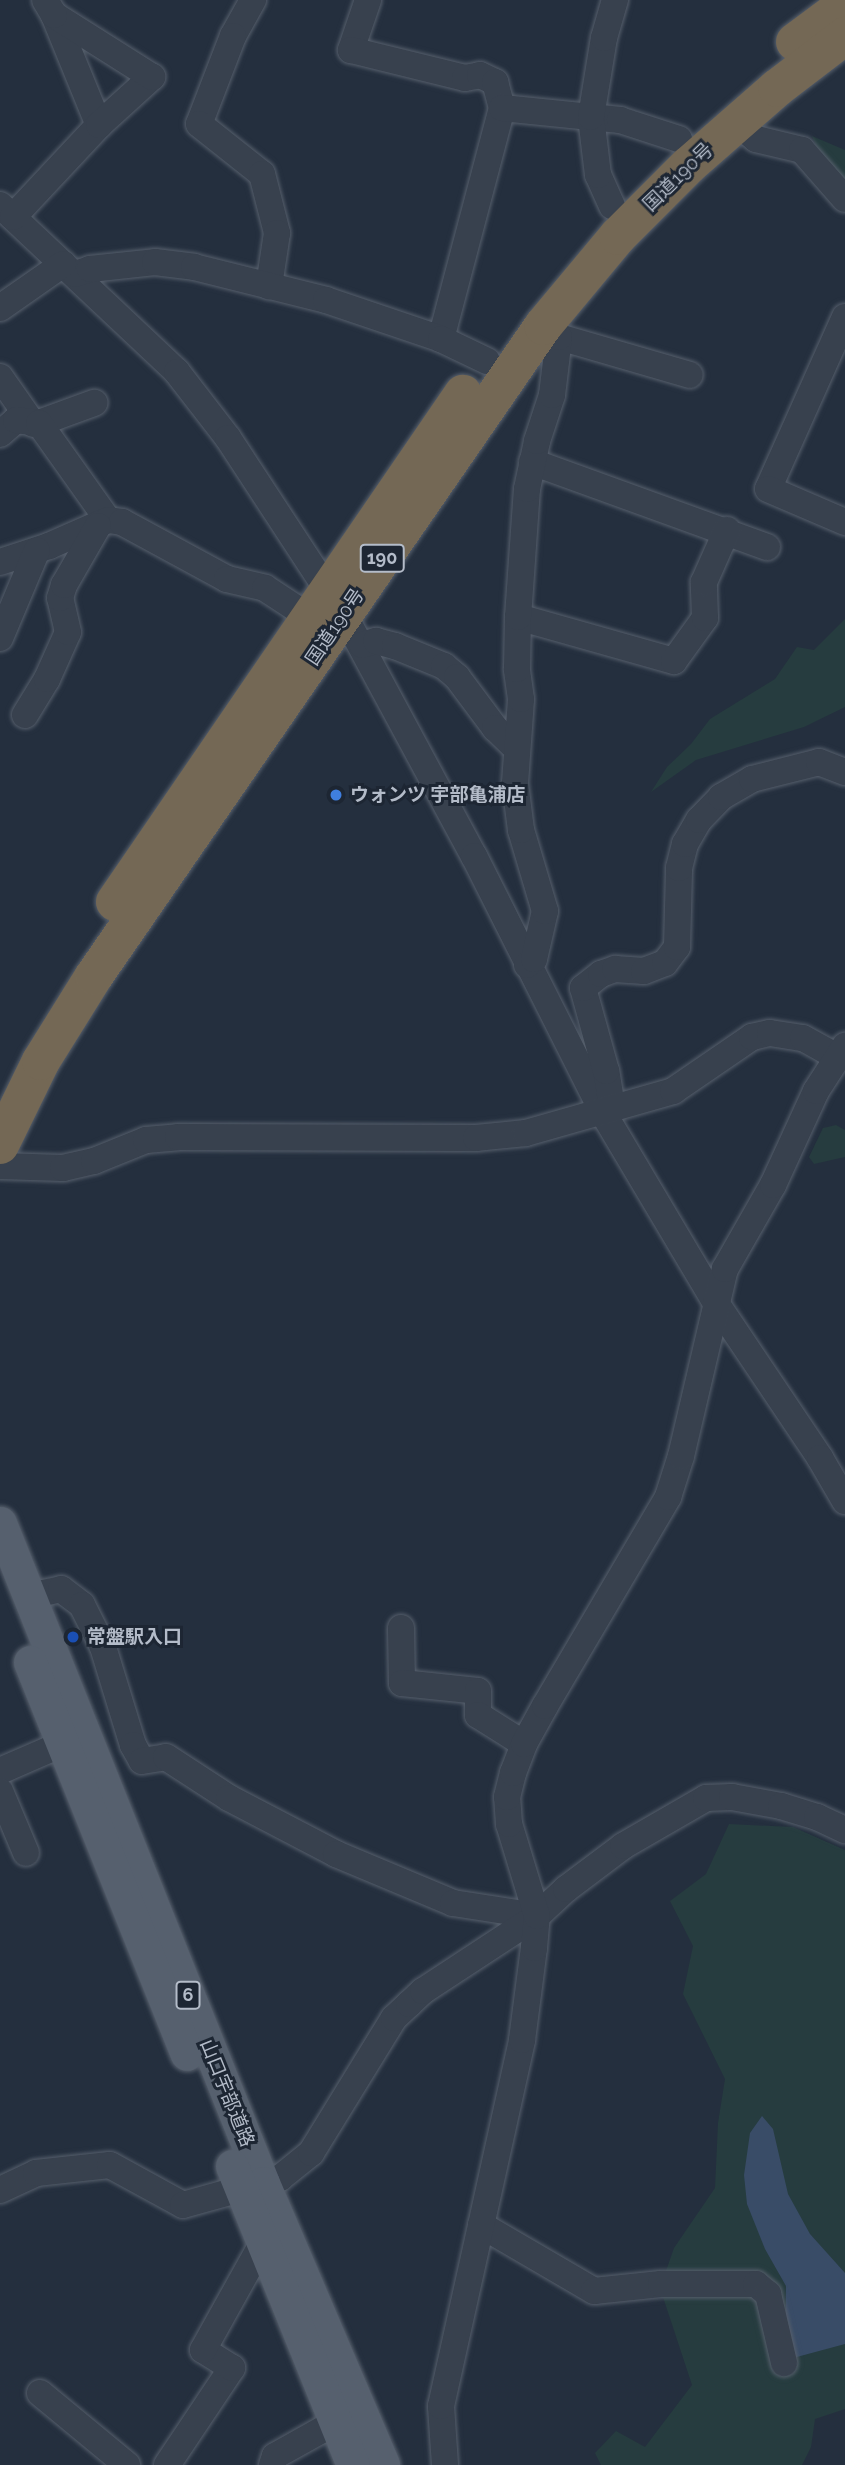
<!DOCTYPE html>
<meta charset="utf-8">
<style>
body{margin:0}
#map{position:relative;width:845px;height:2465px;overflow:hidden;background:#242f3e;font-family:Raleway,"Noto Sans JP",sans-serif}
div>[style]{position:absolute}
.green>*{inset:0;background:#263c3f}
.water>*{inset:0;background:#394c67}
.roads{filter:drop-shadow(0 0 2px #565f6c) drop-shadow(0 0 2px #565f6c)}
.minor>*{height:26px;margin:-13px;padding:0 13px;transform-origin:13px;border-radius:13px;background:#38414e}
.major>*{height:33px;margin:-16.5px;padding:0 16.5px;transform-origin:16.5px;border-radius:16.5px;background:#56606e}
.highway>*{height:38px;margin:-19px;padding:0 19px;transform-origin:19px;border-radius:19px;background:#746855}
.dots>*{width:19px;height:19px;translate:-50% -50%;box-sizing:border-box;border:4px solid #1d2633;border-radius:50%}
span{translate:-50% -50%;white-space:nowrap;text-align:center;line-height:1.15;-webkit-text-stroke:6px #1d2633;paint-order:stroke}
.shield-label span{padding:2px 5px;background:#1d2633;border:2px solid;border-radius:5px;-webkit-text-stroke-width:0}
.shield-label{font-size:18px;color:#b4bcc9;font-weight:700}
.street-label{font-size:19px;color:#b4bcc9}
.poi-label{font-size:19px;color:#b4bcc9;font-weight:700}
.left{translate:0 -50%;text-align:left}
</style>
<div id="map">
<div class="green">
<div style="clip-path:polygon(812px 136px,845px 150px,845px 179px,818px 151px)"></div>
<div style="clip-path:polygon(845px 619px,845px 707px,804px 727px,696px 760px,651px 792px,667px 767px,691px 744px,710px 719px,775px 679px,797px 647px,814px 650px)"></div>
<div style="clip-path:polygon(836px 1125px,845px 1130px,845px 1157px,814px 1164px,809px 1157px,823px 1128px)"></div>
<div style="clip-path:polygon(729px 1824px,793px 1827px,845px 1850px,845px 2409px,815px 2419px,811px 2447px,802px 2465px,601px 2465px,595px 2453px,616px 2431px,645px 2447px,692px 2385px,660px 2288px,674px 2248px,715px 2188px,718px 2123px,725px 2079px,683px 1994px,693px 1946px,670px 1901px,706px 1874px)"></div>
</div>
<div class="water">
<div style="clip-path:polygon(762px 2116px,773px 2129px,788px 2194px,810px 2234px,845px 2273px,845px 2344px,793px 2358px,785px 2352px,786px 2286px,765px 2249px,747px 2204px,744px 2175px,750px 2133px)"></div>
</div>
<div class="roads">
<div class="minor">
<div style="left:253px;top:0;width:41px;rotate:119.1deg"></div>
<div style="left:233px;top:36px;width:94px;rotate:111.1deg"></div>
<div style="left:199px;top:124px;width:80px;rotate:38.4deg"></div>
<div style="left:262px;top:174px;width:61px;rotate:75.7deg"></div>
<div style="left:277px;top:233px;width:54px;rotate:98.6deg"></div>
<div style="left:368px;top:0;width:53px;rotate:108.8deg"></div>
<div style="left:351px;top:50px;width:117px;rotate:13.8deg"></div>
<div style="left:465px;top:78px;width:15px;rotate:-11deg"></div>
<div style="left:480px;top:75px;width:17px;rotate:25deg"></div>
<div style="left:495px;top:82px;width:27px;rotate:75deg"></div>
<div style="left:502px;top:108px;width:239px;rotate:104.8deg"></div>
<div style="left:54px;top:15px;width:119px;rotate:67.8deg"></div>
<div style="left:502px;top:108px;width:119px;rotate:5.8deg"></div>
<div style="left:620px;top:120px;width:62px;rotate:17.9deg"></div>
<div style="left:737px;top:123px;width:25px;rotate:40deg"></div>
<div style="left:756px;top:139px;width:47px;rotate:13.4deg"></div>
<div style="left:802px;top:150px;width:65px;rotate:48.7deg"></div>
<div style="left:0;top:205px;width:243px;rotate:43.3deg"></div>
<div style="left:177px;top:372px;width:83px;rotate:52.3deg"></div>
<div style="left:228px;top:438px;width:212px;rotate:56.8deg"></div>
<div style="left:344px;top:615px;width:274px;rotate:61.7deg"></div>
<div style="left:474px;top:856px;width:285px;rotate:63.3deg"></div>
<div style="left:602px;top:1111px;width:223px;rotate:59.3deg"></div>
<div style="left:716px;top:1303px;width:187px;rotate:56.1deg"></div>
<div style="left:820px;top:1458px;width:50px;rotate:59.8deg"></div>
<div style="left:612px;top:206px;width:34px;rotate:-114deg"></div>
<div style="left:598px;top:175px;width:58px;rotate:-96.9deg"></div>
<div style="left:591px;top:117px;width:80px;rotate:-80.7deg"></div>
<div style="left:604px;top:38px;width:40px;rotate:-74deg"></div>
<div style="left:13px;top:217px;width:126px;rotate:-46.9deg"></div>
<div style="left:99px;top:125px;width:72px;rotate:-42.2deg"></div>
<div style="left:152px;top:77px;width:116px;rotate:-147.7deg"></div>
<div style="left:54px;top:15px;width:17px;rotate:-121deg"></div>
<div style="left:75px;top:274px;width:16px;rotate:-18deg"></div>
<div style="left:90px;top:269px;width:65px;rotate:-6.1deg"></div>
<div style="left:155px;top:262px;width:39px;rotate:7deg"></div>
<div style="left:194px;top:267px;width:136px;rotate:14deg"></div>
<div style="left:326px;top:300px;width:121px;rotate:18.7deg"></div>
<div style="left:441px;top:339px;width:51px;rotate:25.6deg"></div>
<div style="left:0;top:308px;width:77px;rotate:-34.9deg"></div>
<div style="left:845px;top:317px;width:188px;rotate:114.1deg"></div>
<div style="left:768px;top:489px;width:84px;rotate:23.2deg"></div>
<div style="left:559px;top:337px;width:136px;rotate:16.2deg"></div>
<div style="left:0;top:377px;width:57px;rotate:54.9deg"></div>
<div style="left:39px;top:423px;width:59px;rotate:-20deg"></div>
<div style="left:0;top:434px;width:21px;rotate:-41deg"></div>
<div style="left:16px;top:420px;width:23px;rotate:7deg"></div>
<div style="left:39px;top:423px;width:119px;rotate:54.6deg"></div>
<div style="left:532px;top:462px;width:250px;rotate:19.9deg"></div>
<div style="left:0;top:562px;width:52px;rotate:-18.1deg"></div>
<div style="left:49px;top:546px;width:64px;rotate:-23.8deg"></div>
<div style="left:108px;top:520px;width:14px;rotate:8deg"></div>
<div style="left:122px;top:522px;width:119px;rotate:28.5deg"></div>
<div style="left:227px;top:579px;width:39px;rotate:13deg"></div>
<div style="left:265px;top:588px;width:69px;rotate:33.2deg"></div>
<div style="left:518px;top:617px;width:162px;rotate:15.8deg"></div>
<div style="left:674px;top:661px;width:53px;rotate:-54.2deg"></div>
<div style="left:705px;top:618px;width:36px;rotate:-92deg"></div>
<div style="left:704px;top:582px;width:57px;rotate:-66.1deg"></div>
<div style="left:0;top:638px;width:95px;rotate:-67.2deg"></div>
<div style="left:362px;top:645px;width:15px;rotate:-16deg"></div>
<div style="left:376px;top:641px;width:20px;rotate:15deg"></div>
<div style="left:395px;top:646px;width:53px;rotate:22.2deg"></div>
<div style="left:444px;top:666px;width:17px;rotate:40deg"></div>
<div style="left:457px;top:677px;width:64px;rotate:53.3deg"></div>
<div style="left:495px;top:728px;width:29px;rotate:44deg"></div>
<div style="left:25px;top:715px;width:42px;rotate:-58.6deg"></div>
<div style="left:47px;top:679px;width:51px;rotate:-65.9deg"></div>
<div style="left:68px;top:632px;width:35px;rotate:-103deg"></div>
<div style="left:60px;top:598px;width:14px;rotate:-73deg"></div>
<div style="left:64px;top:585px;width:68px;rotate:-60deg"></div>
<div style="left:527px;top:965px;width:9px;rotate:-41deg"></div>
<div style="left:534px;top:959px;width:49px;rotate:-77.1deg"></div>
<div style="left:545px;top:911px;width:84px;rotate:-106.5deg"></div>
<div style="left:521px;top:830px;width:47px;rotate:-97.3deg"></div>
<div style="left:515px;top:783px;width:84px;rotate:-85.9deg"></div>
<div style="left:521px;top:699px;width:30px;rotate:-98deg"></div>
<div style="left:517px;top:669px;width:52px;rotate:-88.9deg"></div>
<div style="left:518px;top:617px;width:128px;rotate:-86deg"></div>
<div style="left:527px;top:489px;width:49px;rotate:-78.2deg"></div>
<div style="left:537px;top:441px;width:48px;rotate:-71.9deg"></div>
<div style="left:552px;top:395px;width:58px;rotate:-83.1deg"></div>
<div style="left:559px;top:337px;width:19px;rotate:-145deg"></div>
<div style="left:612px;top:1107px;width:36px;rotate:-99deg"></div>
<div style="left:606px;top:1071px;width:86px;rotate:-105.5deg"></div>
<div style="left:583px;top:988px;width:23px;rotate:-38deg"></div>
<div style="left:601px;top:974px;width:15px;rotate:-20deg"></div>
<div style="left:615px;top:969px;width:29px;rotate:4deg"></div>
<div style="left:644px;top:971px;width:22px;rotate:-21deg"></div>
<div style="left:665px;top:963px;width:20px;rotate:-53deg"></div>
<div style="left:677px;top:947px;width:79px;rotate:-88.5deg"></div>
<div style="left:679px;top:868px;width:25px;rotate:-76deg"></div>
<div style="left:685px;top:844px;width:28px;rotate:-60deg"></div>
<div style="left:699px;top:820px;width:32px;rotate:-46deg"></div>
<div style="left:721px;top:797px;width:36px;rotate:-30deg"></div>
<div style="left:752px;top:779px;width:69px;rotate:-14.2deg"></div>
<div style="left:819px;top:762px;width:28px;rotate:21deg"></div>
<div style="left:0;top:1166px;width:63px;rotate:1.8deg"></div>
<div style="left:63px;top:1168px;width:32px;rotate:-13deg"></div>
<div style="left:94px;top:1161px;width:56px;rotate:-22deg"></div>
<div style="left:146px;top:1140px;width:32px;rotate:-5deg"></div>
<div style="left:178px;top:1137px;width:298px;rotate:0.2deg"></div>
<div style="left:476px;top:1138px;width:50px;rotate:-5.7deg"></div>
<div style="left:526px;top:1133px;width:153px;rotate:-15.9deg"></div>
<div style="left:673px;top:1091px;width:96px;rotate:-34.4deg"></div>
<div style="left:752px;top:1037px;width:18px;rotate:-13deg"></div>
<div style="left:770px;top:1033px;width:33px;rotate:9deg"></div>
<div style="left:803px;top:1038px;width:39px;rotate:29deg"></div>
<div style="left:29px;top:1596px;width:33px;rotate:-12deg"></div>
<div style="left:61px;top:1589px;width:26px;rotate:37deg"></div>
<div style="left:82px;top:1605px;width:47px;rotate:63.4deg"></div>
<div style="left:103px;top:1647px;width:102px;rotate:73deg"></div>
<div style="left:133px;top:1745px;width:18px;rotate:61deg"></div>
<div style="left:142px;top:1761px;width:24px;rotate:-9deg"></div>
<div style="left:166px;top:1757px;width:75px;rotate:33.1deg"></div>
<div style="left:229px;top:1798px;width:121px;rotate:27.6deg"></div>
<div style="left:336px;top:1854px;width:127px;rotate:22.7deg"></div>
<div style="left:453px;top:1903px;width:85px;rotate:8.8deg"></div>
<div style="left:401px;top:1628px;width:55px;rotate:89deg"></div>
<div style="left:402px;top:1683px;width:76px;rotate:6deg"></div>
<div style="left:478px;top:1691px;width:24px;rotate:90deg"></div>
<div style="left:478px;top:1715px;width:54px;rotate:32.2deg"></div>
<div style="left:0;top:1771px;width:68px;rotate:-23.5deg"></div>
<div style="left:0;top:1791px;width:67px;rotate:67.2deg"></div>
<div style="left:0;top:2190px;width:40px;rotate:-25deg"></div>
<div style="left:36px;top:2173px;width:74px;rotate:-6.2deg"></div>
<div style="left:110px;top:2165px;width:83px;rotate:28.7deg"></div>
<div style="left:183px;top:2205px;width:101px;rotate:-15.6deg"></div>
<div style="left:280px;top:2178px;width:40px;rotate:-39deg"></div>
<div style="left:311px;top:2153px;width:158px;rotate:-58.4deg"></div>
<div style="left:394px;top:2018px;width:21px;rotate:-43deg"></div>
<div style="left:409px;top:2004px;width:19px;rotate:-43deg"></div>
<div style="left:423px;top:1991px;width:136px;rotate:-33.3deg"></div>
<div style="left:537px;top:1916px;width:40px;rotate:-43deg"></div>
<div style="left:566px;top:1889px;width:71px;rotate:-37deg"></div>
<div style="left:623px;top:1846px;width:96px;rotate:-30deg"></div>
<div style="left:706px;top:1798px;width:26px;rotate:-2deg"></div>
<div style="left:732px;top:1797px;width:50px;rotate:10.4deg"></div>
<div style="left:781px;top:1806px;width:38px;rotate:17deg"></div>
<div style="left:817px;top:1817px;width:31px;rotate:25deg"></div>
<div style="left:481px;top:2225px;width:131px;rotate:30.3deg"></div>
<div style="left:594px;top:2291px;width:67px;rotate:-6deg"></div>
<div style="left:661px;top:2284px;width:95px"></div>
<div style="left:756px;top:2284px;width:16px;rotate:40deg"></div>
<div style="left:768px;top:2294px;width:71px;rotate:76.9deg"></div>
<div style="left:40px;top:2393px;width:113px;rotate:39.6deg"></div>
<div style="left:167px;top:2465px;width:117px;rotate:-56.2deg"></div>
<div style="left:232px;top:2368px;width:34px;rotate:-148deg"></div>
<div style="left:203px;top:2350px;width:121px;rotate:-60.9deg"></div>
<div style="left:272px;top:2465px;width:9px;rotate:-72deg"></div>
<div style="left:275px;top:2456px;width:68px;rotate:-29.2deg"></div>
<div style="left:445px;top:2465px;width:59px;rotate:-93.9deg"></div>
<div style="left:441px;top:2406px;width:375px;rotate:-77.5deg"></div>
<div style="left:522px;top:2040px;width:93px;rotate:-82.6deg"></div>
<div style="left:534px;top:1948px;width:32px;rotate:-85deg"></div>
<div style="left:537px;top:1916px;width:96px;rotate:-106.9deg"></div>
<div style="left:509px;top:1824px;width:27px;rotate:-94deg"></div>
<div style="left:507px;top:1797px;width:25px;rotate:-76deg"></div>
<div style="left:513px;top:1773px;width:31px;rotate:-69deg"></div>
<div style="left:524px;top:1744px;width:43px;rotate:-61.1deg"></div>
<div style="left:545px;top:1706px;width:243px;rotate:-59.5deg"></div>
<div style="left:668px;top:1497px;width:43px;rotate:-72.4deg"></div>
<div style="left:681px;top:1456px;width:192px;rotate:-76.8deg"></div>
<div style="left:725px;top:1269px;width:97px;rotate:-60.3deg"></div>
<div style="left:773px;top:1185px;width:103px;rotate:-65.4deg"></div>
<div style="left:816px;top:1091px;width:54px;rotate:-57.2deg"></div>
</div>
<div class="major">
<div style="left:0;top:1523px;width:710px;rotate:68.27deg"></div>
<div style="left:263px;top:2183px;width:306px;rotate:66.9deg"></div>
<div style="left:30px;top:1662px;width:422px;rotate:68.2deg"></div>
<div style="left:232px;top:2166px;width:323px;rotate:68deg"></div>
</div>
<div class="highway">
<div style="left:795px;top:42px;width:62px;rotate:-36.5deg"></div>
<div style="left:115px;top:902px;width:616px;rotate:-55.59deg"></div>
<div style="left:0;top:1145px;width:93px;rotate:-64deg"></div>
<div style="left:41px;top:1061px;width:100px;rotate:-58.1deg"></div>
<div style="left:94px;top:976px;width:790px;rotate:-55.36deg"></div>
<div style="left:543px;top:326px;width:117px;rotate:-50.2deg"></div>
<div style="left:618px;top:236px;width:100px;rotate:-45deg"></div>
<div style="left:689px;top:165px;width:117px;rotate:-41.2deg"></div>
<div style="left:777px;top:88px;width:86px;rotate:-37.4deg"></div>
</div>
</div>
<div class="dots">
<div style="left:336px;top:795px;background:#3f7fe0"></div>
<div style="left:73px;top:1637px;background:#1a4fb4"></div>
</div>
<div class="shield-label">
<span style="left:382px;top:558px">190</span>
<span style="left:188px;top:1995px">6</span>
</div>
<div class="street-label">
<span style="left:678px;top:177px;rotate:-44deg">国道190号</span>
<span style="left:335px;top:627px;rotate:-56deg">国道190号</span>
<span style="left:227px;top:2093px;rotate:68deg">山口宇部道路</span>
</div>
<div class="poi-label">
<span class="left" style="left:350px;top:795px">ウォンツ 宇部亀浦店</span>
<span class="left" style="left:87px;top:1637px">常盤駅入口</span>
</div>
</div>
